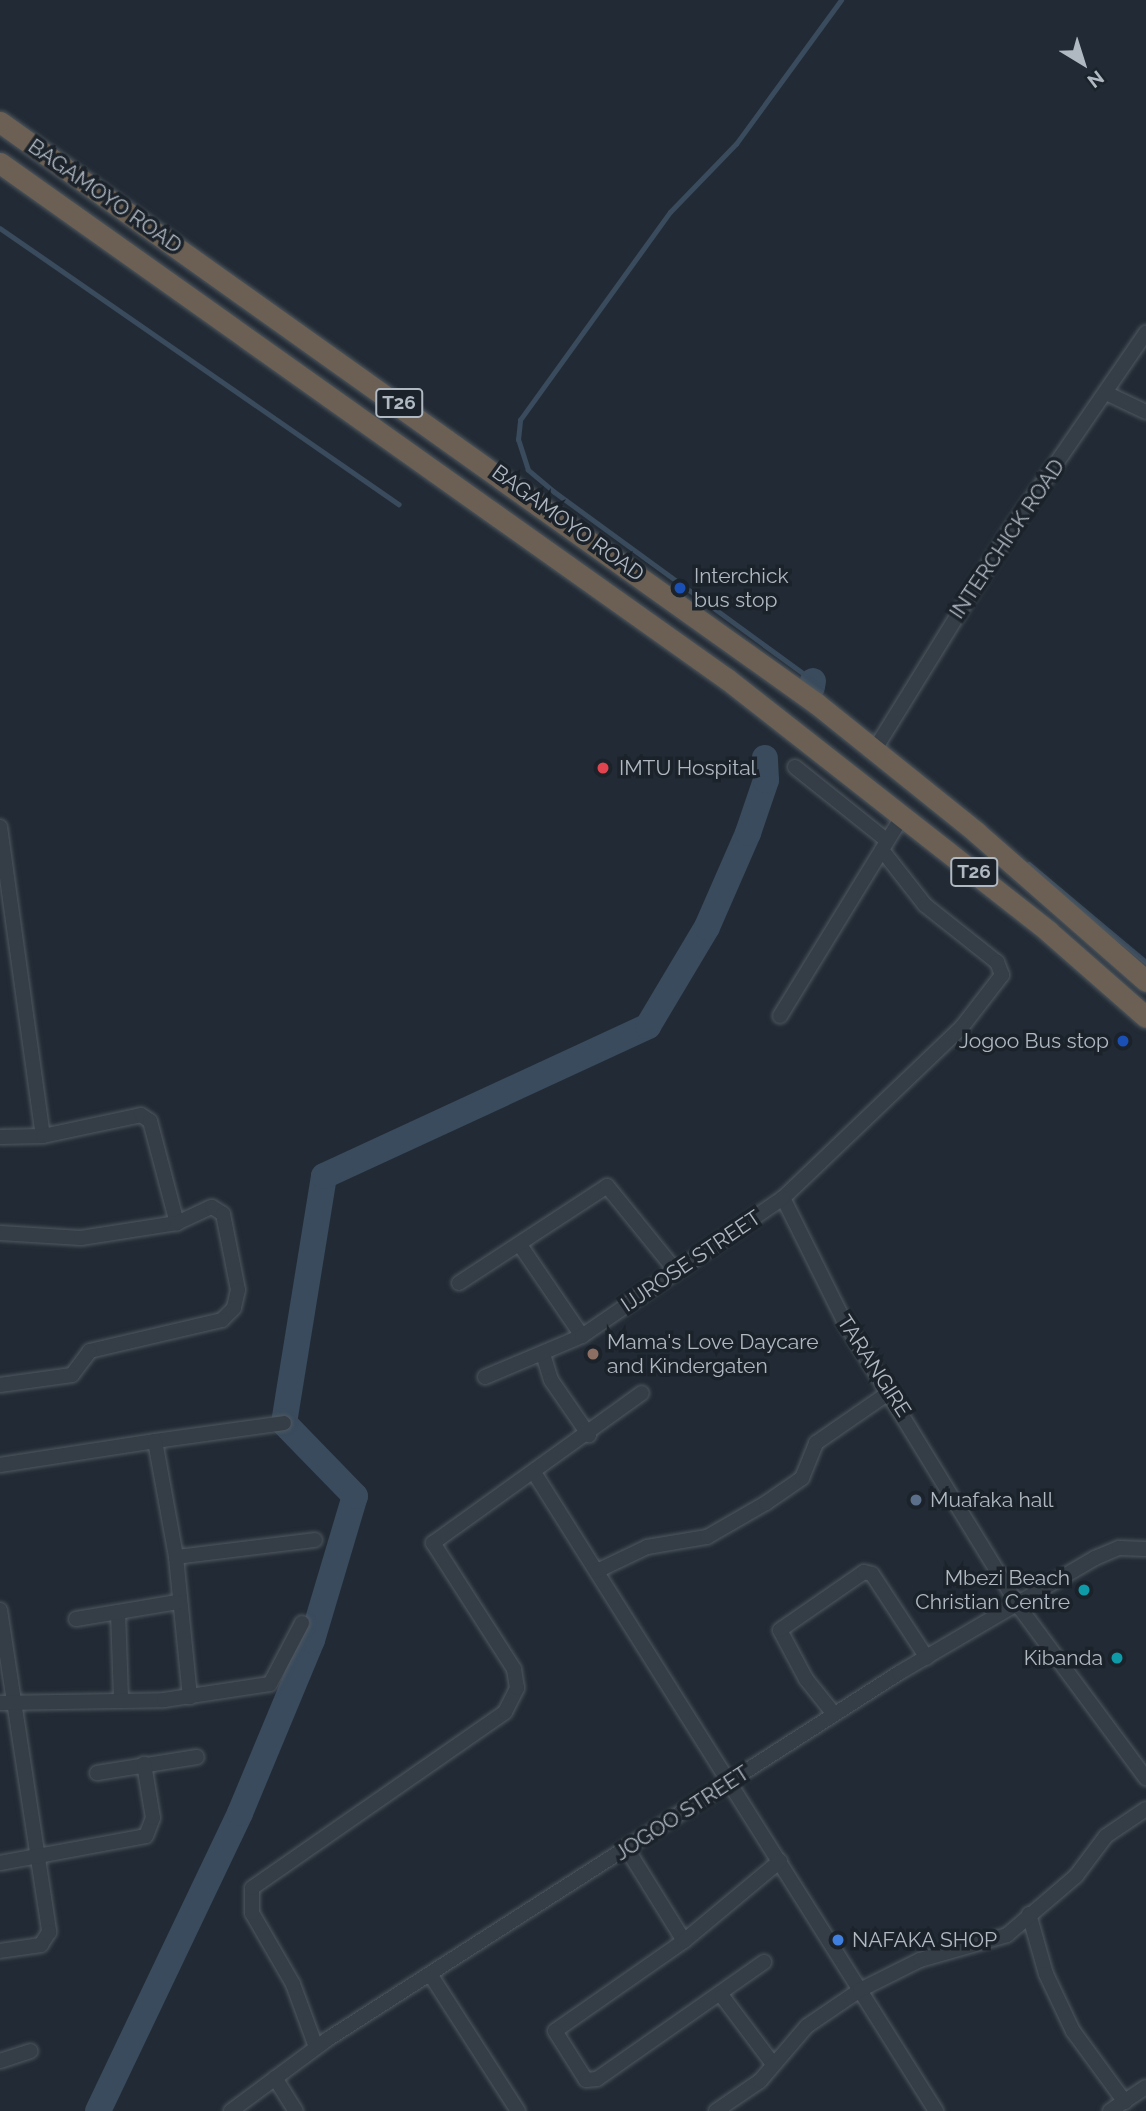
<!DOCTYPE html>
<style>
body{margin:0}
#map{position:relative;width:1146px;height:2111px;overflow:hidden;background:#222b35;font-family:Raleway,sans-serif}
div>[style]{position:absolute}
.stream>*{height:4.5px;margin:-2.25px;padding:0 2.25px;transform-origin:2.25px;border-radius:2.25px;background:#394b5d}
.river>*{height:26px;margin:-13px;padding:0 13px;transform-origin:13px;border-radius:13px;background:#394b5d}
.roads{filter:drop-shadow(0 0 2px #505860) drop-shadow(0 0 2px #505860)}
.minor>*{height:14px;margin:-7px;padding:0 7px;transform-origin:7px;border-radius:7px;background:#353d46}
.highway>*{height:21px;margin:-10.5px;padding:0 10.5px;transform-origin:10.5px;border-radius:10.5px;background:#6b6053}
.dots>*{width:19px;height:19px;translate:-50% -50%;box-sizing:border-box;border:4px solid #1b222a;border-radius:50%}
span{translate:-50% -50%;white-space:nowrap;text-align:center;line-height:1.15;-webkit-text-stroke:7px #1b222a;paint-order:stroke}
.shield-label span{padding:2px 5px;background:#1b222a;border:2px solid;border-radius:5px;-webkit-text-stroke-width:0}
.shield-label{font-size:19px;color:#b0b8c2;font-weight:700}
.street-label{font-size:21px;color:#b0b8c2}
.poi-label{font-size:21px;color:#b0b8c2}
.left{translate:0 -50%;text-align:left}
.right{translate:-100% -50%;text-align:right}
.north{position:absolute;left:1048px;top:28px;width:70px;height:70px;-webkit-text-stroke:5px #1b222a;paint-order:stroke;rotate:142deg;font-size:19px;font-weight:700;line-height:28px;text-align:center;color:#b0b8c2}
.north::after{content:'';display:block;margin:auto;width:24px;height:32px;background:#b0b8c2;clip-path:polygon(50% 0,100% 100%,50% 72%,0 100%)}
</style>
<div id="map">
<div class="stream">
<div style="left:0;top:228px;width:485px;rotate:34.7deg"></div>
<div style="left:813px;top:681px;width:321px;rotate:-143.9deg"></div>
<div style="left:554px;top:492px;width:34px;rotate:-140deg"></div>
<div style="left:528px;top:470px;width:32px;rotate:-108deg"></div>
<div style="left:518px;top:440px;width:20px;rotate:-84deg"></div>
<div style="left:520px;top:420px;width:256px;rotate:-54.2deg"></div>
<div style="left:670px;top:212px;width:95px;rotate:-45.9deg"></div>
<div style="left:736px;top:144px;width:178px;rotate:-53.9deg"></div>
<div style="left:1029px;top:864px;width:153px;rotate:39.9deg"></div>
</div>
<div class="river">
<div style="left:812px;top:687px;width:6px;rotate:-81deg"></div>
<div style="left:98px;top:2111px;width:330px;rotate:-64.5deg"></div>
<div style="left:240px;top:1813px;width:187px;rotate:-67.4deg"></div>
<div style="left:312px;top:1640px;width:150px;rotate:-73.4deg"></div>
<div style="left:355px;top:1496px;width:102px;rotate:-134.2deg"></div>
<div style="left:284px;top:1423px;width:250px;rotate:-80.8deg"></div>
<div style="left:324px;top:1176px;width:357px;rotate:-24.8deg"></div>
<div style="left:648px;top:1026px;width:115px;rotate:-59.2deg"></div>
<div style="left:707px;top:927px;width:103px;rotate:-66.4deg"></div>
<div style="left:748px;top:833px;width:56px;rotate:-71.2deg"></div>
<div style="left:766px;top:780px;width:22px;rotate:-93deg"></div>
</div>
<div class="roads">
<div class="minor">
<div style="left:1106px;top:393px;width:44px;rotate:25.4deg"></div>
<div style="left:875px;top:749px;width:255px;rotate:-58.3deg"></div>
<div style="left:1009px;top:532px;width:242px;rotate:-55.5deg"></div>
<div style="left:795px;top:767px;width:117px;rotate:38.7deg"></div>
<div style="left:0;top:827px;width:312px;rotate:82.1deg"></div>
<div style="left:882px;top:850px;width:70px;rotate:52deg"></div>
<div style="left:925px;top:905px;width:92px;rotate:38.4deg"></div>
<div style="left:997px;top:962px;width:14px;rotate:69deg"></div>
<div style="left:1002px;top:975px;width:66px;rotate:127.6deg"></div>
<div style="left:962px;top:1027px;width:248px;rotate:136.3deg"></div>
<div style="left:783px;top:1198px;width:137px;rotate:63.6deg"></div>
<div style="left:844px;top:1321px;width:337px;rotate:58.5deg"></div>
<div style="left:1020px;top:1608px;width:212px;rotate:53.5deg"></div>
<div style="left:780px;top:1016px;width:236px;rotate:-58.5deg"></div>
<div style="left:0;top:1137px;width:43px;rotate:-1.3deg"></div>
<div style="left:43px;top:1136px;width:100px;rotate:-12.1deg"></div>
<div style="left:141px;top:1115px;width:11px;rotate:34deg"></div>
<div style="left:150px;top:1121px;width:106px;rotate:75.2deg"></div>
<div style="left:0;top:1233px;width:81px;rotate:3.5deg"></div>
<div style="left:81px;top:1238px;width:97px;rotate:-8.9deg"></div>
<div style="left:177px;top:1223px;width:38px;rotate:-25deg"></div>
<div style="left:212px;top:1207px;width:13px;rotate:32deg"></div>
<div style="left:223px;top:1214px;width:77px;rotate:78.8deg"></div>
<div style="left:238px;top:1290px;width:18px;rotate:103deg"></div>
<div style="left:234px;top:1308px;width:17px;rotate:135deg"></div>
<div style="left:222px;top:1320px;width:136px;rotate:166.8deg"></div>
<div style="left:90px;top:1351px;width:30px;rotate:127deg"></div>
<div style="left:72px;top:1375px;width:73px;rotate:172.1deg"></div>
<div style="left:520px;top:1245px;width:110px;rotate:55.7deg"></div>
<div style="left:459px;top:1283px;width:177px;rotate:-33.2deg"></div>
<div style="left:607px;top:1186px;width:108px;rotate:51deg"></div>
<div style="left:543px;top:1354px;width:27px;rotate:73deg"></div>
<div style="left:551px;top:1380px;width:67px;rotate:55.4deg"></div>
<div style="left:485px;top:1377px;width:105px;rotate:-22.9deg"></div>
<div style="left:582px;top:1336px;width:244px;rotate:-34.5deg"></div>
<div style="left:155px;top:1441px;width:130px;rotate:-7.9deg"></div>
<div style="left:0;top:1465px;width:157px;rotate:-8.8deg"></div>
<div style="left:155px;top:1441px;width:118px;rotate:79.7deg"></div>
<div style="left:176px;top:1557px;width:141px;rotate:84.3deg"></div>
<div style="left:535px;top:1474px;width:753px;rotate:57.81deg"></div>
<div style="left:176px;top:1557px;width:140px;rotate:-7deg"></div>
<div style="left:597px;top:1571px;width:55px;rotate:-25.6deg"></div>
<div style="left:647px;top:1547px;width:61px;rotate:-9.5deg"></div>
<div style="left:707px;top:1537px;width:68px;rotate:-30deg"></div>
<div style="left:766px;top:1503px;width:44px;rotate:-34.8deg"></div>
<div style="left:802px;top:1478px;width:38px;rotate:-68deg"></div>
<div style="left:816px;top:1443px;width:91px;rotate:-34.7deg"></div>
<div style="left:0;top:1610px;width:326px;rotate:81.3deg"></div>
<div style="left:49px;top:1932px;width:15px;rotate:122deg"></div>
<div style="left:41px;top:1945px;width:41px;rotate:171.7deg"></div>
<div style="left:118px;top:1612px;width:87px;rotate:88deg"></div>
<div style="left:76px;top:1619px;width:103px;rotate:-9.5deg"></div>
<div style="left:0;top:1703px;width:164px;rotate:-1deg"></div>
<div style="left:164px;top:1700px;width:107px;rotate:-8.6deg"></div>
<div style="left:270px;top:1684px;width:69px;rotate:-62.3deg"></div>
<div style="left:834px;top:1714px;width:45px;rotate:-128.7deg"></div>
<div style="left:806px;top:1679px;width:55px;rotate:-118deg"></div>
<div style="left:780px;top:1630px;width:102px;rotate:-34.6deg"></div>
<div style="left:864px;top:1572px;width:8px;rotate:14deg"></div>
<div style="left:872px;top:1574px;width:100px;rotate:56.8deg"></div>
<div style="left:97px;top:1773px;width:101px;rotate:-9.1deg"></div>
<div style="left:627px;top:1849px;width:108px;rotate:58.2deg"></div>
<div style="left:684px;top:1941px;width:157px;rotate:145.1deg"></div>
<div style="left:555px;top:2031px;width:58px;rotate:57.7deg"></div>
<div style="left:586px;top:2080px;width:11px;rotate:-5deg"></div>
<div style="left:597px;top:2079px;width:204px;rotate:-35deg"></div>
<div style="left:0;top:1863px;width:148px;rotate:-10.5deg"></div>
<div style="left:146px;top:1836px;width:19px;rotate:-69deg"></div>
<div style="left:153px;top:1818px;width:55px;rotate:-99.5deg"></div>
<div style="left:1029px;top:1914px;width:62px;rotate:74.2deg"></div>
<div style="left:1046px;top:1974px;width:63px;rotate:64.7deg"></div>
<div style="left:1073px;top:2031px;width:88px;rotate:53.8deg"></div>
<div style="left:684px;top:1941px;width:125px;rotate:-39.8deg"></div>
<div style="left:430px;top:1974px;width:163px;rotate:57.3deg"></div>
<div style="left:722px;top:1996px;width:85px;rotate:53.1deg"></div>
<div style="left:316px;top:2047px;width:67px;rotate:-110.1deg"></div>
<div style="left:293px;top:1984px;width:82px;rotate:-120deg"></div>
<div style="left:252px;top:1913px;width:25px;rotate:-90deg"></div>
<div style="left:252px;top:1888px;width:308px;rotate:-34.8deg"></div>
<div style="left:505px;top:1712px;width:27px;rotate:-63deg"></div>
<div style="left:517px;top:1688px;width:19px;rotate:-99deg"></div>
<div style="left:514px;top:1669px;width:150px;rotate:-122.7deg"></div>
<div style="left:433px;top:1543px;width:257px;rotate:-35.7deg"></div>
<div style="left:0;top:2061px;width:32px;rotate:-18deg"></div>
<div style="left:275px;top:2078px;width:39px;rotate:58deg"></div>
<div style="left:231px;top:2111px;width:121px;rotate:-36.6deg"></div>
<div style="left:328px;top:2039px;width:678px;rotate:-32.66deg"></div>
<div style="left:899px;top:1673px;width:227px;rotate:-30.4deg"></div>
<div style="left:1095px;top:1558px;width:26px;rotate:-23deg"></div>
<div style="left:1119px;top:1548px;width:27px;rotate:2deg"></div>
<div style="left:716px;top:2111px;width:53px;rotate:-34.3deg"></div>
<div style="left:760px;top:2081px;width:72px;rotate:-49.5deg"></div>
<div style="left:807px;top:2026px;width:64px;rotate:-34.2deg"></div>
<div style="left:860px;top:1990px;width:67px;rotate:-26.6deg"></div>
<div style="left:920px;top:1960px;width:91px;rotate:-16deg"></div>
<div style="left:1007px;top:1935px;width:91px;rotate:-40.5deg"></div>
<div style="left:1076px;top:1876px;width:50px;rotate:-53.1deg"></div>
<div style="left:1106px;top:1836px;width:48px;rotate:-34deg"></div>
<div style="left:1110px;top:2111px;width:43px;rotate:-33.7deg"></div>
</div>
<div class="highway">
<div style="left:0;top:122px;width:1003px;rotate:35.46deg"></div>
<div style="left:817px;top:704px;width:204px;rotate:38.8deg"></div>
<div style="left:976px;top:832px;width:226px;rotate:41.2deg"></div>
<div style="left:0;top:163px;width:892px;rotate:35.37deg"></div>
<div style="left:727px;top:679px;width:408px;rotate:38.1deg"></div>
<div style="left:1048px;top:931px;width:130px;rotate:41.3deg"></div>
</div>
</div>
<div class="dots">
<div style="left:680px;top:588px;background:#1a4fb4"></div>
<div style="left:603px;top:768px;background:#e0444e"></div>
<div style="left:1123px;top:1041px;background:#1a4fb4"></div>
<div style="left:593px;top:1354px;background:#8d6e63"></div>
<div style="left:916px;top:1500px;background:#5c6f8a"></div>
<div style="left:1084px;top:1590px;background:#0f9aa8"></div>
<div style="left:1117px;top:1658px;background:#0f9aa8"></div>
<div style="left:838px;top:1940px;background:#3f7fe0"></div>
</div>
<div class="shield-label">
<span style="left:399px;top:403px">T26</span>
<span style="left:974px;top:872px">T26</span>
</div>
<div class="street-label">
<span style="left:105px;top:196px;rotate:35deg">BAGAMOYO ROAD</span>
<span style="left:568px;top:523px;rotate:36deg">BAGAMOYO ROAD</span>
<span style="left:1007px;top:539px;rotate:-56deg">INTERCHICK ROAD</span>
<span style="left:691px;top:1261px;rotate:-34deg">IJJROSE STREET</span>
<span style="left:874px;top:1366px;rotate:57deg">TARANGIRE</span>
<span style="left:682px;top:1813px;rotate:-33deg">JOGOO STREET</span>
</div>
<div class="poi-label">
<span class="left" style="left:694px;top:588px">Interchick<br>bus stop</span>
<span class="left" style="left:619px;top:768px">IMTU Hospital</span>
<span class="right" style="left:1109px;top:1041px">Jogoo Bus stop</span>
<span class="left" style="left:607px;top:1354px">Mama's Love Daycare<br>and Kindergaten</span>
<span class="left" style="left:930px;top:1500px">Muafaka hall</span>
<span class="right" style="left:1070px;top:1590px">Mbezi Beach<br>Christian Centre</span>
<span class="right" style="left:1103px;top:1658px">Kibanda</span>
<span class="left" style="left:852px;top:1940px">NAFAKA SHOP</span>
</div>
<div class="north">N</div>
</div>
